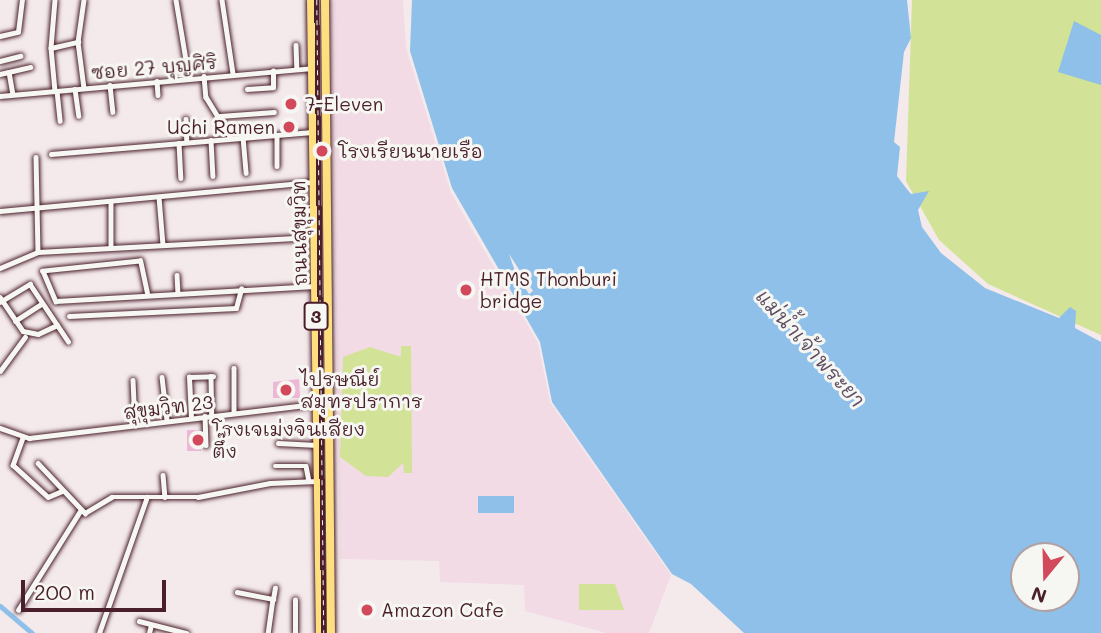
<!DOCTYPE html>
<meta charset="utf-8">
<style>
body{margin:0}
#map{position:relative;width:1101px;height:633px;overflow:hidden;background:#f4eaec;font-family:Mali,"Playpen Sans Thai",sans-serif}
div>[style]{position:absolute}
.built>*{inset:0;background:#f2dbe5}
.green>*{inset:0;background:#d2e296}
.water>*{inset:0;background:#8ec0ea;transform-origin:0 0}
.canal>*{height:5px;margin:-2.5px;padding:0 2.5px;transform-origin:2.5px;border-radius:2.5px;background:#8ec0ea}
.building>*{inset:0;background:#ecb8d5;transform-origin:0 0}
.roads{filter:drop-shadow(0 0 2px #4a1f2b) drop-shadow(0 0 2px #4a1f2b)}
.minor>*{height:4.5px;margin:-2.25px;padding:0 2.25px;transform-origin:2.25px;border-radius:2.25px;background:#f6f6f2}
.trunk>*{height:8px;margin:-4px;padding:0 4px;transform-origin:4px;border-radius:4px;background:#fedf80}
.rail>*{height:4.5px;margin-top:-2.25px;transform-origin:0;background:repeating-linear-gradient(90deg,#f6f6f2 0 5px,#4a1f2b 0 10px);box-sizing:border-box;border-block:2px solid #4a1f2b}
.dots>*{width:19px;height:19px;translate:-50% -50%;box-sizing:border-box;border:4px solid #f6f6f2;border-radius:50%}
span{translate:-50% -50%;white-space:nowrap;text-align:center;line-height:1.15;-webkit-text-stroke:6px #f6f6f2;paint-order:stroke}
.shield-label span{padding:2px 5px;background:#f6f6f2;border:2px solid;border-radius:5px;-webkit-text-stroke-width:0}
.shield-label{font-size:18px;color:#4a1f2b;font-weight:700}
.street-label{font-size:19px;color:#4a1f2b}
.poi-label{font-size:19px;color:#4a1f2b}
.left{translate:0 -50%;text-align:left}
.right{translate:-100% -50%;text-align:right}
.water-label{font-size:21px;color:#5e4f64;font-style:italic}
.north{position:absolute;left:1010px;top:542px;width:70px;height:70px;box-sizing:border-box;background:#f6f6f2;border:2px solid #b1a0a2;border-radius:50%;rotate:199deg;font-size:19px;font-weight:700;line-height:28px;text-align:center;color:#4a1f2b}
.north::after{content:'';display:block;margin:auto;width:24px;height:32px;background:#d1495b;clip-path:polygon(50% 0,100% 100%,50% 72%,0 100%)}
.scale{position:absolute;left:21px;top:580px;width:145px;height:32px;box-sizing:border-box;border:4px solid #4a1f2b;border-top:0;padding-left:9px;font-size:21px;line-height:24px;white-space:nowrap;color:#4a1f2b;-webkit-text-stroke:5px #f6f6f2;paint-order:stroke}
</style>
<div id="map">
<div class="built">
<div style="clip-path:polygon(331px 0,403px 0,406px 48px,451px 193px,538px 343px,550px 402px,671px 575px,649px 633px,606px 633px,525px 611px,524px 585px,440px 582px,439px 561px,340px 559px)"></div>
</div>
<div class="green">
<div style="clip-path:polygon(912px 0,1101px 0,1101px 335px,988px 284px,939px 240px,906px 181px)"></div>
<div style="clip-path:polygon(401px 346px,411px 346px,412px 473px,404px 473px,403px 463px,388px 477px,366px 476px,340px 457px,343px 357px,370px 347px,401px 357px)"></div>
<div style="clip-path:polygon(579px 584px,615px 584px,624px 610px,579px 610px)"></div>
</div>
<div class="water">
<div style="clip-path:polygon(evenodd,412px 0,907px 0,911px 38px,904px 52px,894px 142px,900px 147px,897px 176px,906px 188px,911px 194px,929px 191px,918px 210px,922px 227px,941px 253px,985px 288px,1059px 318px,1070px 307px,1076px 311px,1075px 328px,1101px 342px,1101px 633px,744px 633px,691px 584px,672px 574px,552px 402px,540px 342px,507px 284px,519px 278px,529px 294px,533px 291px,509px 254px,516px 274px,505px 280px,452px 188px,410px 51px,412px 0,1024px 556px,1066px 556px,1066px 598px,1024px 598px,1024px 556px)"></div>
<div style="clip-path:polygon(1074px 21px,1101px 35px,1101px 85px,1058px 72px)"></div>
<div style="left:478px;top:496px;width:36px;height:17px"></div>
</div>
<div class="canal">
<div style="left:0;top:606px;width:42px;rotate:40.2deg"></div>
</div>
<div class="building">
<div style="clip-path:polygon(299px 379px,300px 398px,273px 398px,273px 382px)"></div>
<div style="left:187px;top:430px;width:14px;height:21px"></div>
</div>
<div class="roads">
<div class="minor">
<div style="left:55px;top:0;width:48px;rotate:94.8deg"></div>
<div style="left:51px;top:48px;width:43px;rotate:84.7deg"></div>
<div style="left:84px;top:0;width:42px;rotate:98.1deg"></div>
<div style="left:78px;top:42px;width:46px;rotate:82.6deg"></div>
<div style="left:176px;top:0;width:79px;rotate:80.5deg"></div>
<div style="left:222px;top:0;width:75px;rotate:81.5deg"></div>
<div style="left:0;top:36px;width:18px;rotate:-13deg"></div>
<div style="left:18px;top:32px;width:32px;rotate:-83deg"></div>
<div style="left:296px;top:45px;width:24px;rotate:88deg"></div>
<div style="left:51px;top:48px;width:28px;rotate:-13deg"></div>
<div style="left:0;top:61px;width:21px;rotate:-14deg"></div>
<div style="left:9px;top:72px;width:22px;rotate:80deg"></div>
<div style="left:0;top:74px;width:31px;rotate:-13deg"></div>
<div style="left:204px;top:76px;width:21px;rotate:85deg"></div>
<div style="left:206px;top:97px;width:48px;rotate:58.6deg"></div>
<div style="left:157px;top:81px;width:14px;rotate:86deg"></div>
<div style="left:110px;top:85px;width:27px;rotate:84deg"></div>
<div style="left:75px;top:89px;width:27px;rotate:82deg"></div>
<div style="left:247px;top:89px;width:26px;rotate:-4deg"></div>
<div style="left:273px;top:87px;width:16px;rotate:-90deg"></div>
<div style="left:57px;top:91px;width:30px;rotate:84deg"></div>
<div style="left:0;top:96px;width:313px;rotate:-5.1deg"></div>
<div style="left:220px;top:116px;width:54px;rotate:-4.2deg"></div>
<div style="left:186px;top:119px;width:23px;rotate:88deg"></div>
<div style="left:277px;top:135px;width:31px;rotate:90deg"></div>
<div style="left:243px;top:137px;width:36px;rotate:85deg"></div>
<div style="left:211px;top:140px;width:36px;rotate:87deg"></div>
<div style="left:179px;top:143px;width:35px;rotate:87deg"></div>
<div style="left:51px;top:154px;width:262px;rotate:-4.8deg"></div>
<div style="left:36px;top:157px;width:95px;rotate:88.8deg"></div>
<div style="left:299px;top:184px;width:27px;rotate:86deg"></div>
<div style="left:159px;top:197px;width:48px;rotate:85.2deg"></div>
<div style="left:111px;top:201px;width:47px;rotate:90deg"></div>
<div style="left:0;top:211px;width:313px;rotate:-5.3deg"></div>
<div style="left:0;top:268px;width:41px;rotate:-22.8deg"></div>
<div style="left:38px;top:252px;width:257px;rotate:-3.1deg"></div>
<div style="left:295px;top:238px;width:11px;rotate:-49deg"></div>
<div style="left:302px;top:230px;width:19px;rotate:-93deg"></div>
<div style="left:301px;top:211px;width:12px;rotate:-5deg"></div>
<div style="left:177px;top:275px;width:17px;rotate:87deg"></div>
<div style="left:147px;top:293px;width:33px;rotate:-102deg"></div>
<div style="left:140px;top:261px;width:98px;rotate:174.1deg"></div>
<div style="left:43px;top:271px;width:33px;rotate:67deg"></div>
<div style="left:56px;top:301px;width:259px;rotate:-3.3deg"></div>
<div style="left:0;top:297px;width:41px;rotate:55.9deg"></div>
<div style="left:23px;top:331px;width:15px;rotate:11deg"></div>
<div style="left:38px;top:334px;width:21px;rotate:-25deg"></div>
<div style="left:0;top:302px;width:35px;rotate:-31deg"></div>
<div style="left:30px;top:284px;width:69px;rotate:56.3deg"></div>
<div style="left:69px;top:316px;width:167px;rotate:-2.7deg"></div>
<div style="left:236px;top:308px;width:20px;rotate:-75deg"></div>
<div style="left:15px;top:321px;width:31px;rotate:-33deg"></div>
<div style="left:234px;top:368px;width:45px;rotate:90deg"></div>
<div style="left:0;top:371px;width:42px;rotate:-53.7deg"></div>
<div style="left:211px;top:376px;width:39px;rotate:89deg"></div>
<div style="left:162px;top:377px;width:43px;rotate:83.4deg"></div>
<div style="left:133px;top:380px;width:45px;rotate:87.5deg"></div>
<div style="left:205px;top:416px;width:29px;rotate:88deg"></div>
<div style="left:191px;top:418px;width:41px;rotate:-92.8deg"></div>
<div style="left:189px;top:377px;width:24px;rotate:-2deg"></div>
<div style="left:0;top:428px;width:31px;rotate:19deg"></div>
<div style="left:29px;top:438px;width:289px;rotate:-6.8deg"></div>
<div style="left:23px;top:438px;width:29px;rotate:110deg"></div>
<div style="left:13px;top:465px;width:47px;rotate:42.4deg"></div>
<div style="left:48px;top:497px;width:15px;rotate:-23deg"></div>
<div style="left:278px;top:443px;width:39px;rotate:3deg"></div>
<div style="left:38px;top:463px;width:69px;rotate:46.8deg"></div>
<div style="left:85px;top:513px;width:31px;rotate:-31deg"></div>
<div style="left:112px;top:497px;width:86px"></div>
<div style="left:198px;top:497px;width:73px;rotate:-11deg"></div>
<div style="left:270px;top:483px;width:47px;rotate:-2.4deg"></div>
<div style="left:275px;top:466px;width:31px"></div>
<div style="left:306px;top:466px;width:15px;rotate:79deg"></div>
<div style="left:163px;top:475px;width:22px;rotate:85deg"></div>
<div style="left:237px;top:592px;width:37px;rotate:11deg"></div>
<div style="left:273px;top:599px;width:34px;rotate:98deg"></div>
<div style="left:273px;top:599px;width:11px;rotate:-80deg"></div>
<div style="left:18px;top:610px;width:117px;rotate:-57.9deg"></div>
<div style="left:139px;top:621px;width:49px;rotate:14.3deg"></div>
<div style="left:99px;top:633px;width:144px;rotate:-70.6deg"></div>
<div style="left:149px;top:633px;width:8px;rotate:-76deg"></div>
<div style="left:295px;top:633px;width:33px;rotate:-90deg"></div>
</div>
<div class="trunk">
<div style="left:311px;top:0;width:633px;rotate:89.19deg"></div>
<div style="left:325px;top:0;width:633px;rotate:89.46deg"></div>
</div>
</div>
<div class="rail">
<div style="left:317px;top:0;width:633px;rotate:89.37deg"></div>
</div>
<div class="dots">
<div style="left:291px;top:104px;background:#d1495b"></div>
<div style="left:289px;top:127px;background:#d1495b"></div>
<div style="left:322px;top:151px;background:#d1495b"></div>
<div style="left:466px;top:290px;background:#d1495b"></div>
<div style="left:286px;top:390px;background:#d1495b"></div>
<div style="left:198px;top:440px;background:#d1495b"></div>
<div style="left:367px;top:610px;background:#d1495b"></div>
</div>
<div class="shield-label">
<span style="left:316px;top:316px">3</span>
</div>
<div class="street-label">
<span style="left:154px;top:67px;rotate:-5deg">ซอย 27 บุญศิริ</span>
<span style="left:299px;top:233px;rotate:-91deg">ถนนสุขุมวิท</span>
<span style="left:168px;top:407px;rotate:-7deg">สุขุมวิท 23</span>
</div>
<div class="poi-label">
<span class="left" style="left:305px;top:104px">7-Eleven</span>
<span class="right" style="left:275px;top:127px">Uchi Ramen</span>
<span class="left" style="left:338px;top:151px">โรงเรียนนายเรือ</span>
<span class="left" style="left:480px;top:290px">HTMS Thonburi<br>bridge</span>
<span class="left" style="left:300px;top:390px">ไปรษณีย์<br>สมุทรปราการ</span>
<span class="left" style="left:212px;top:440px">โรงเจเม่งจินเสียง<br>ตึ๊ง</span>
<span class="left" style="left:381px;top:610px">Amazon Cafe</span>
</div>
<div class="water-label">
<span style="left:811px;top:348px;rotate:48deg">แม่น้ำเจ้าพระยา</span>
</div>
<div class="north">N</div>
<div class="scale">200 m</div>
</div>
